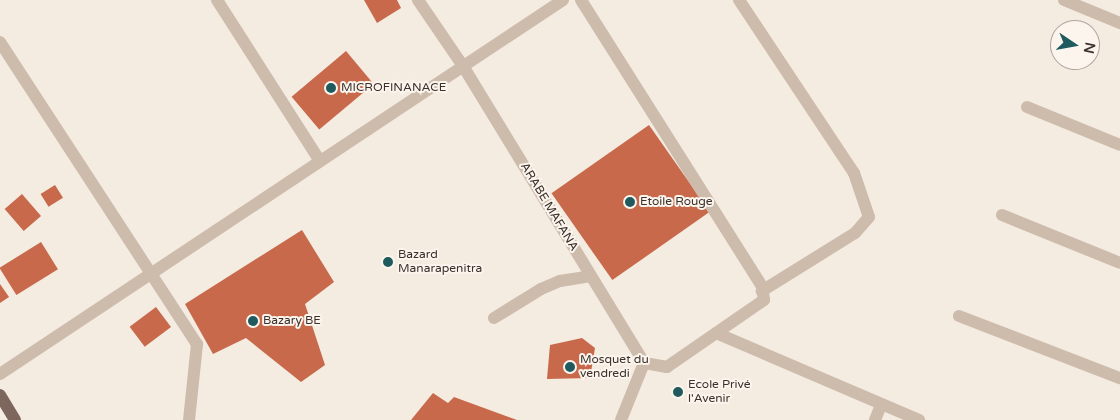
<!DOCTYPE html>
<meta charset="utf-8">
<style>
body{margin:0}
#map{position:relative;width:1120px;height:420px;overflow:hidden;background:#f4ebe1;font-family:"Varela Round",sans-serif}
div>[style]{position:absolute}
.building>*{inset:0;background:#c8694b;transform-origin:0 0}
.street>*{height:12px;margin:-6px;padding:0 6px;transform-origin:6px;border-radius:6px;background:#cdbbac}
.primary>*{height:12px;margin:-6px;padding:0 6px;transform-origin:6px;border-radius:6px;background:#7d675c}
.dots>*{width:14px;height:14px;translate:-50% -50%;box-sizing:border-box;border:2px solid #fbf5ee;border-radius:50%}
span{translate:-50% -50%;white-space:nowrap;text-align:center;line-height:1.15;-webkit-text-stroke:4px #fbf5ee;paint-order:stroke}
.poi-label{font-size:12px;color:#3b302b}
.left{translate:0 -50%;text-align:left}
.street-label{font-size:12px;color:#3b302b}
.north{position:absolute;left:1050px;top:20px;width:50px;height:50px;box-sizing:border-box;background:#fbf5ee;border:1px solid #aea6a0;border-radius:50%;rotate:102deg;font-size:14px;font-weight:700;line-height:20px;text-align:center;color:#3b302b}
.north::after{content:'';display:block;margin:auto;width:18px;height:22px;background:#1f5a5e;clip-path:polygon(50% 0,100% 100%,50% 72%,0 100%)}
</style>
<div id="map">
<div class="building">
<div style="clip-path:polygon(364px 0,397px 0,401px 8px,377px 23px)"></div>
<div style="left:346px;top:51px;width:43px;height:71px;rotate:50deg"></div>
<div style="left:649px;top:125px;width:106px;height:119px;rotate:55deg"></div>
<div style="left:55px;top:185px;width:15px;height:17px;rotate:58deg"></div>
<div style="left:22px;top:194px;width:29px;height:23px;rotate:49deg"></div>
<div style="clip-path:polygon(302px 230px,334px 282px,305px 304px,325px 365px,301px 382px,246px 338px,213px 354px,185px 304px)"></div>
<div style="left:41px;top:242px;width:32px;height:49px;rotate:58deg"></div>
<div style="clip-path:polygon(0 284px,9px 297px,0 303px)"></div>
<div style="left:156px;top:307px;width:25px;height:33px;rotate:53deg"></div>
<div style="clip-path:polygon(582px 338px,595px 348px,590px 378px,547px 379px,550px 345px)"></div>
<div style="clip-path:polygon(433px 393px,448px 403px,454px 397px,517px 420px,411px 420px)"></div>
</div>
<div class="street">
<div style="left:217px;top:0;width:191px;rotate:57.4deg"></div>
<div style="left:418px;top:0;width:80px;rotate:55.7deg"></div>
<div style="left:463px;top:66px;width:348px;rotate:58.6deg"></div>
<div style="left:644px;top:363px;width:61px;rotate:112deg"></div>
<div style="left:581px;top:0;width:338px;rotate:57.7deg"></div>
<div style="left:762px;top:286px;width:14px;rotate:82deg"></div>
<div style="left:764px;top:300px;width:118px;rotate:145.4deg"></div>
<div style="left:667px;top:367px;width:23px;rotate:-170deg"></div>
<div style="left:739px;top:0;width:208px;rotate:56.4deg"></div>
<div style="left:854px;top:173px;width:46px;rotate:71.2deg"></div>
<div style="left:869px;top:217px;width:21px;rotate:131deg"></div>
<div style="left:855px;top:233px;width:110px;rotate:148.1deg"></div>
<div style="left:1064px;top:0;width:61px;rotate:22.3deg"></div>
<div style="left:0;top:42px;width:361px;rotate:56.9deg"></div>
<div style="left:197px;top:344px;width:76px;rotate:96deg"></div>
<div style="left:1027px;top:107px;width:100px;rotate:22.2deg"></div>
<div style="left:1002px;top:215px;width:127px;rotate:22.1deg"></div>
<div style="left:959px;top:316px;width:173px;rotate:21.1deg"></div>
<div style="left:494px;top:318px;width:55px;rotate:-31.7deg"></div>
<div style="left:541px;top:289px;width:21px;rotate:-23deg"></div>
<div style="left:560px;top:281px;width:31px;rotate:-9deg"></div>
<div style="left:716px;top:333px;width:221px;rotate:23.2deg"></div>
<div style="left:0;top:374px;width:676px;rotate:-33.6deg"></div>
<div style="left:875px;top:420px;width:16px;rotate:-68deg"></div>
</div>
<div class="primary">
<div style="left:0;top:395px;width:29px;rotate:59deg"></div>
</div>
<div class="dots">
<div style="left:331px;top:88px;background:#1f5a5e"></div>
<div style="left:630px;top:202px;background:#1f5a5e"></div>
<div style="left:388px;top:262px;background:#1f5a5e"></div>
<div style="left:253px;top:321px;background:#1f5a5e"></div>
<div style="left:570px;top:367px;background:#1f5a5e"></div>
<div style="left:678px;top:392px;background:#1f5a5e"></div>
</div>
<div class="poi-label">
<span class="left" style="left:341px;top:88px">MICROFINANACE</span>
<span class="left" style="left:640px;top:202px">Etoile Rouge</span>
<span class="left" style="left:398px;top:262px">Bazard<br>Manarapenitra</span>
<span class="left" style="left:263px;top:321px">Bazary BE</span>
<span class="left" style="left:580px;top:367px">Mosquet du<br>vendredi</span>
<span class="left" style="left:688px;top:392px">Ecole Privé<br>l'Avenir</span>
</div>
<div class="street-label">
<span style="left:549px;top:207px;rotate:59deg">ARABE MAFANA</span>
</div>
<div class="north">N</div>
</div>
